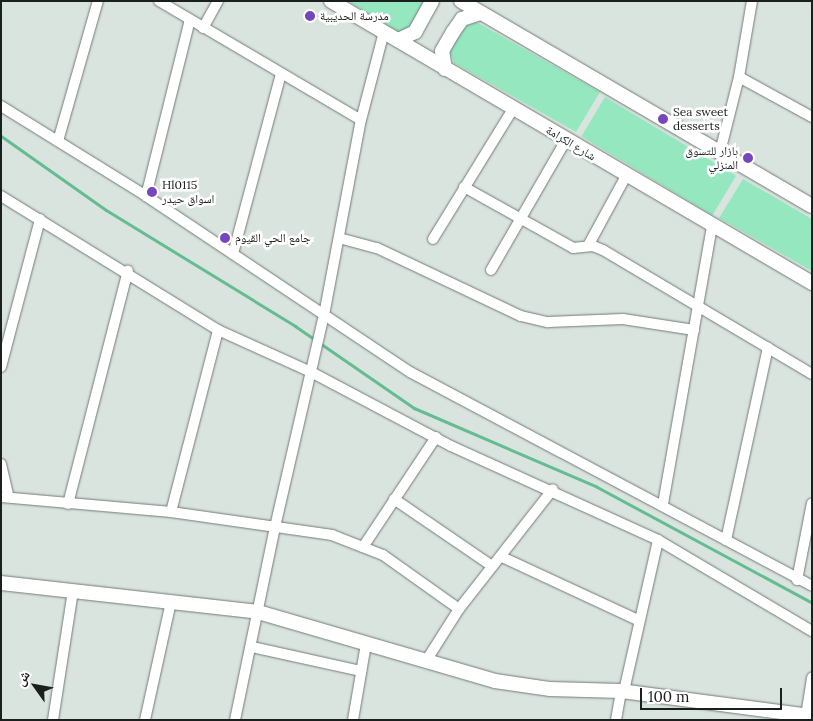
<!DOCTYPE html>
<meta charset="utf-8">
<style>
body{margin:0}
#map{position:relative;width:813px;height:721px;overflow:hidden;background:#dae4de;font-family:Lora,"Noto Naskh Arabic",serif}
div>[style]{position:absolute}
.green>*{inset:0;background:#95e7bf;transform-origin:0 0}
.stream>*{height:3px;margin:-1.5px;padding:0 1.5px;transform-origin:1.5px;border-radius:1.5px;background:#64bc93}
.roads{filter:drop-shadow(0 0 1px #727b76) drop-shadow(0 0 1px #727b76)}
.street>*{height:10px;margin:-5px;padding:0 5px;transform-origin:5px;border-radius:5px;background:#fff}
.secondary>*{height:14px;margin:-7px;padding:0 7px;transform-origin:7px;border-radius:7px;background:#fff}
.dots>*{width:14px;height:14px;translate:-50% -50%;box-sizing:border-box;border:2px solid #fff;border-radius:50%}
span{translate:-50% -50%;white-space:nowrap;text-align:center;line-height:1.15;-webkit-text-stroke:5px #fff;paint-order:stroke}
.poi-label{font-size:12px;color:#1b1f1d}
.left{translate:0 -50%;text-align:left}
.right{translate:-100% -50%;text-align:right}
.street-label{font-size:12px;color:#1b1f1d}
.frame{position:absolute;inset:0;border:2px solid #1b1f1d;pointer-events:none}
.north{position:absolute;left:10px;top:661px;width:50px;height:50px;-webkit-text-stroke:4px #fff;paint-order:stroke;rotate:302deg;font-size:14px;font-weight:700;line-height:20px;text-align:center;color:#1b1f1d}
.north::after{content:'';display:block;margin:auto;width:18px;height:22px;background:#1b1f1d;clip-path:polygon(50% 0,100% 100%,50% 72%,0 100%)}
.scale{position:absolute;left:640px;top:688px;width:142px;height:22px;box-sizing:border-box;border:2px solid #1b1f1d;border-top:0;padding-left:6px;font-size:15px;line-height:18px;white-space:nowrap;color:#1b1f1d;-webkit-text-stroke:4px #fff;paint-order:stroke}
</style>
<div id="map">
<div class="green">
<div style="clip-path:polygon(348px 1px,426px 1px,405px 36px)"></div>
<div style="clip-path:polygon(473px 20px,600px 92px,576px 132px,454px 63px,449px 50px,465px 25px)"></div>
<div style="left:605px;top:97px;width:153px;height:46px;rotate:31deg"></div>
<div style="clip-path:polygon(743px 179px,812px 219px,812px 271px,719px 218px)"></div>
</div>
<div class="stream">
<div style="left:1px;top:136px;width:128px;rotate:35.2deg"></div>
<div style="left:106px;top:210px;width:222px;rotate:31.5deg"></div>
<div style="left:295px;top:326px;width:145px;rotate:34.6deg"></div>
<div style="left:414px;top:408px;width:199px;rotate:23.3deg"></div>
<div style="left:597px;top:487px;width:244px;rotate:28.3deg"></div>
</div>
<div class="roads">
<div class="street">
<div style="left:159px;top:1px;width:234px;rotate:30.5deg"></div>
<div style="left:203px;top:28px;width:31px;rotate:-61deg"></div>
<div style="left:739px;top:77px;width:83px;rotate:28.7deg"></div>
<div style="left:1px;top:106px;width:171px;rotate:31.8deg"></div>
<div style="left:146px;top:196px;width:317px;rotate:33.7deg"></div>
<div style="left:410px;top:372px;width:455px;rotate:28deg"></div>
<div style="left:58px;top:141px;width:146px;rotate:-74.1deg"></div>
<div style="left:720px;top:152px;width:77px;rotate:-75.8deg"></div>
<div style="left:739px;top:77px;width:77px;rotate:-80.3deg"></div>
<div style="left:464px;top:187px;width:125px;rotate:29.2deg"></div>
<div style="left:573px;top:248px;width:20px;rotate:-6deg"></div>
<div style="left:593px;top:246px;width:11px;rotate:22deg"></div>
<div style="left:603px;top:250px;width:243px;rotate:30.7deg"></div>
<div style="left:1px;top:196px;width:255px;rotate:31.7deg"></div>
<div style="left:218px;top:330px;width:102px;rotate:24.3deg"></div>
<div style="left:311px;top:372px;width:158px;rotate:27.9deg"></div>
<div style="left:451px;top:446px;width:227px;rotate:24.4deg"></div>
<div style="left:658px;top:540px;width:179px;rotate:30.6deg"></div>
<div style="left:146px;top:196px;width:181px;rotate:-76deg"></div>
<div style="left:339px;top:238px;width:39px;rotate:15deg"></div>
<div style="left:377px;top:248px;width:159px;rotate:25.3deg"></div>
<div style="left:521px;top:316px;width:28px;rotate:13deg"></div>
<div style="left:548px;top:322px;width:75px;rotate:-2.3deg"></div>
<div style="left:623px;top:319px;width:72px;rotate:8.8deg"></div>
<div style="left:433px;top:239px;width:153px;rotate:-58.4deg"></div>
<div style="left:588px;top:246px;width:80px;rotate:-61.5deg"></div>
<div style="left:233px;top:254px;width:186px;rotate:-75.1deg"></div>
<div style="left:491px;top:270px;width:150px;rotate:-60deg"></div>
<div style="left:1px;top:367px;width:153px;rotate:-75.2deg"></div>
<div style="left:1px;top:464px;width:32px;rotate:77deg"></div>
<div style="left:1px;top:497px;width:171px;rotate:5deg"></div>
<div style="left:171px;top:512px;width:163px;rotate:8.1deg"></div>
<div style="left:332px;top:535px;width:55px;rotate:21.4deg"></div>
<div style="left:383px;top:555px;width:93px;rotate:35.4deg"></div>
<div style="left:394px;top:499px;width:119px;rotate:34.4deg"></div>
<div style="left:68px;top:504px;width:241px;rotate:-75.6deg"></div>
<div style="left:663px;top:504px;width:282px;rotate:-80deg"></div>
<div style="left:171px;top:512px;width:188px;rotate:-75.5deg"></div>
<div style="left:726px;top:540px;width:197px;rotate:-77.7deg"></div>
<div style="left:363px;top:547px;width:132px;rotate:-56.4deg"></div>
<div style="left:502px;top:557px;width:150px;rotate:24.9deg"></div>
<div style="left:797px;top:580px;width:78px;rotate:-79deg"></div>
<div style="left:252px;top:647px;width:112px;rotate:12.4deg"></div>
<div style="left:426px;top:661px;width:62px;rotate:-57.6deg"></div>
<div style="left:459px;top:609px;width:152px;rotate:-51.9deg"></div>
<div style="left:624px;top:691px;width:155px;rotate:-77.3deg"></div>
<div style="left:806px;top:716px;width:39px;rotate:-81deg"></div>
<div style="left:53px;top:720px;width:131px;rotate:-81.2deg"></div>
<div style="left:145px;top:720px;width:121px;rotate:-77.6deg"></div>
<div style="left:235px;top:720px;width:197px;rotate:-78.3deg"></div>
<div style="left:275px;top:527px;width:218px;rotate:-77deg"></div>
<div style="left:324px;top:315px;width:198px;rotate:-79.3deg"></div>
<div style="left:361px;top:120px;width:91px;rotate:-75.4deg"></div>
<div style="left:353px;top:720px;width:77px;rotate:-80.3deg"></div>
<div style="left:616px;top:720px;width:29px;rotate:-80deg"></div>
</div>
<div class="secondary">
<div style="left:331px;top:1px;width:558px;rotate:30.38deg"></div>
<div style="left:461px;top:1px;width:406px;rotate:30.3deg"></div>
<div style="left:398px;top:40px;width:19px;rotate:-25deg"></div>
<div style="left:415px;top:32px;width:35px;rotate:-61deg"></div>
<div style="left:445px;top:69px;width:18px;rotate:-99deg"></div>
<div style="left:442px;top:51px;width:22px;rotate:-60deg"></div>
<div style="left:453px;top:32px;width:16px;rotate:-55deg"></div>
<div style="left:462px;top:19px;width:19px;rotate:-18deg"></div>
<div style="left:1px;top:583px;width:259px;rotate:6.4deg"></div>
<div style="left:258px;top:612px;width:247px;rotate:16.2deg"></div>
<div style="left:495px;top:681px;width:56px;rotate:8.3deg"></div>
<div style="left:550px;top:689px;width:71px;rotate:1.6deg"></div>
<div style="left:621px;top:691px;width:193px;rotate:7.5deg"></div>
</div>
</div>
<div class="dots">
<div style="left:310px;top:16px;background:#7546be"></div>
<div style="left:663px;top:119px;background:#7546be"></div>
<div style="left:748px;top:158px;background:#7546be"></div>
<div style="left:152px;top:192px;background:#7546be"></div>
<div style="left:225px;top:238px;background:#7546be"></div>
</div>
<div class="poi-label">
<span class="left" style="left:320px;top:16px">مدرسة الحديبية</span>
<span class="left" style="left:673px;top:119px">Sea sweet<br>desserts</span>
<span class="right" style="left:738px;top:158px">بازار للتسوق<br>المنزلي</span>
<span class="left" style="left:162px;top:192px">Hl0115<br>اسواق حيدر</span>
<span class="left" style="left:235px;top:238px">جامع الحي القيوم</span>
</div>
<div class="street-label">
<span style="left:571px;top:143px;rotate:31deg">شارع الكرامة</span>
</div>
<div class="frame"></div>
<div class="north">ش</div>
<div class="scale">100 m</div>
</div>
